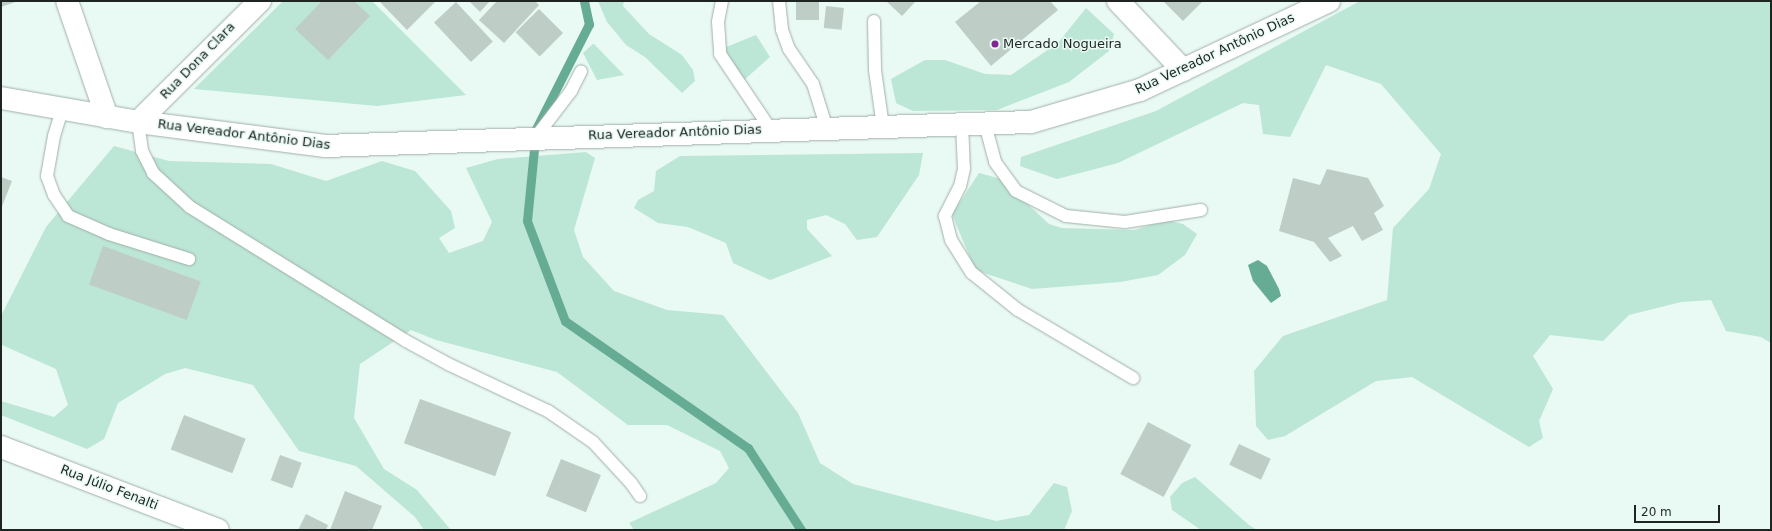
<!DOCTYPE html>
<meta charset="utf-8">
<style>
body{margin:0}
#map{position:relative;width:1772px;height:531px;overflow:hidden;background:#e9f9f3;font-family:"DejaVu Sans",sans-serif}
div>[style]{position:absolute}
.green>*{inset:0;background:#bce6d6}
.water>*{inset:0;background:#66ab93}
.stream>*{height:9px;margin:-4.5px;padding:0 4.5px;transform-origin:4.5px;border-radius:4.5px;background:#66ab93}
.building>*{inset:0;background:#becec7;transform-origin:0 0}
.roads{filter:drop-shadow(0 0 1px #a0afa9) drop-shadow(0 0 1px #a0afa9)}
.lane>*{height:12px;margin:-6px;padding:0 6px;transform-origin:6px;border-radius:6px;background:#fff}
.street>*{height:22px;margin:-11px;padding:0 11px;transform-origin:11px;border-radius:11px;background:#fff}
.secondary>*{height:22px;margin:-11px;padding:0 11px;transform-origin:11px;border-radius:11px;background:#fff}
.dots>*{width:11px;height:11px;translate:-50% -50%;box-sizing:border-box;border:2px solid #e9f9f3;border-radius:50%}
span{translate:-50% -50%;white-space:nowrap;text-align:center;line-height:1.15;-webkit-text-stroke:3px #e9f9f3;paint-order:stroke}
.poi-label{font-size:13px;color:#1e2422}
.left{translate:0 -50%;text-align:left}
.street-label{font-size:13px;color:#1e2422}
.frame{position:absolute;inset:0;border:2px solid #1e2422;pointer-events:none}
.scale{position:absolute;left:1634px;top:505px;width:86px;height:18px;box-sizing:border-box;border:2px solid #1e2422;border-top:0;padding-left:5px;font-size:12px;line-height:14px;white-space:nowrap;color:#1e2422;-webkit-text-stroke:3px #e9f9f3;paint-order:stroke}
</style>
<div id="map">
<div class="green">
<div style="clip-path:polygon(283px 1px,372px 1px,466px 95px,377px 106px,194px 89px)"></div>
<div style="clip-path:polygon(598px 1px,624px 1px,623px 6px,649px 34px,682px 55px,693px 70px,695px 81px,682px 93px,645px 57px,626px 45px,607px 22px)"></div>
<div style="clip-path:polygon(1360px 1px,1771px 1px,1771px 343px,1761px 337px,1726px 331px,1711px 300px,1681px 302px,1629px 315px,1603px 341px,1550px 335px,1533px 356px,1553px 389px,1539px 421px,1543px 438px,1529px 447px,1412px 377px,1376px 381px,1285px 436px,1268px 440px,1256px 426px,1254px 371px,1283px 336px,1387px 300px,1393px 228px,1429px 189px,1441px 154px,1381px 84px,1326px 65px,1290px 137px,1263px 134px,1259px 105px,1243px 103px,1118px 163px,1057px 179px,1020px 166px,1021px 157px,1156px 111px)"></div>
<div style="clip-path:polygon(1086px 8px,1114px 34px,1109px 51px,1069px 82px,997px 110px,913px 111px,896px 103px,891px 79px,925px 60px,945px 60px,985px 74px,1011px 75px,1058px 43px)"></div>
<div style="clip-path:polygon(756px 35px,770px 57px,743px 81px,724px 48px)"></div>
<div style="clip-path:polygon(593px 44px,594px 44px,624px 75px,597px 80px,583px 53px)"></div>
<div style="clip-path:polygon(114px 146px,169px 161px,271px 164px,326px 181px,382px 161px,415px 171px,451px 211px,455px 228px,439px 238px,449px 253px,483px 241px,492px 222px,466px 168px,498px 159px,586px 152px,595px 158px,574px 230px,583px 257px,614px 291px,667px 310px,723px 315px,798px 413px,820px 463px,853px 484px,996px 521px,1029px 515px,1054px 483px,1067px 487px,1072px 511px,1064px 530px,634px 530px,629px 523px,716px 483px,729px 468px,720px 451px,667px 425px,628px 425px,557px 372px,436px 340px,411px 330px,360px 364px,354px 418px,384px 469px,417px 490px,451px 530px,424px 530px,415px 517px,356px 466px,299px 451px,253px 385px,185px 368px,165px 374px,118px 403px,104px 439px,87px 449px,1px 415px,1px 401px,54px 417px,68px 405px,56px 369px,2px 345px,1px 316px,46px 227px)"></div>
<div style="clip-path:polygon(923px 153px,919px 175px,877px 237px,857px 240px,845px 224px,826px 215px,807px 220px,807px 229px,832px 256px,770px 280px,733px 263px,726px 243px,688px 227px,658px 223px,634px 208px,638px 200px,654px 191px,656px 171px,680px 156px)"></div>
<div style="clip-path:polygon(979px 173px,1001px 179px,1049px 224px,1062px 228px,1134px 230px,1167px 220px,1183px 224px,1197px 234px,1185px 255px,1158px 275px,1120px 282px,1032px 289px,975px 270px,952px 214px)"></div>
<div style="clip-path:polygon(1195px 477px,1249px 525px,1257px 530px,1201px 530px,1172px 510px,1170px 497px,1182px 483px)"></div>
</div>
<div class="water">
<div style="clip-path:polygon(1258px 260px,1267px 266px,1279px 289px,1281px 296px,1271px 303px,1253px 281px,1248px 265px)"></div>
</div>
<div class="stream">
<div style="left:584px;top:1px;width:24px;rotate:78deg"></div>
<div style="left:589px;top:24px;width:118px;rotate:116.8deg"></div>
<div style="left:536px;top:129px;width:92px;rotate:95.6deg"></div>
<div style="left:527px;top:221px;width:107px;rotate:69.2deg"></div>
<div style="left:565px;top:321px;width:223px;rotate:34.8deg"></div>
<div style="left:748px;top:448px;width:98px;rotate:57.1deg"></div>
</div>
<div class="building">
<div style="clip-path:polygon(1px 1px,18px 1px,1px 7px)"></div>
<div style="clip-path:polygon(322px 1px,354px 1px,370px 16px,328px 60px,295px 29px)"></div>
<div style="clip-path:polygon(379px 1px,436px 1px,407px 30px)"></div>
<div style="clip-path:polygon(469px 1px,490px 1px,480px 12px)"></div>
<div style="clip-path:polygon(497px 1px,535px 1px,539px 5px,504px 43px,479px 20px)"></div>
<div style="left:796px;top:1px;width:23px;height:19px"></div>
<div style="clip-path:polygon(886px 1px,916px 1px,902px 16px)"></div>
<div style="clip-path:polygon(981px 1px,1050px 1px,1058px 10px,991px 66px,955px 22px)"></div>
<div style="clip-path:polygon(1163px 1px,1203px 1px,1183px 21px)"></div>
<div style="left:456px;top:2px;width:54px;height:30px;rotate:47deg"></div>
<div style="left:826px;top:6px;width:18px;height:22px;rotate:6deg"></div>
<div style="left:539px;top:9px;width:34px;height:33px;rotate:45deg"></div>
<div style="clip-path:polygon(1327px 169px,1368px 178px,1384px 206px,1374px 213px,1383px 230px,1362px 241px,1353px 226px,1328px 238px,1342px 256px,1330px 262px,1314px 242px,1279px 231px,1293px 178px,1320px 185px)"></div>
<div style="clip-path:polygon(1px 177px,12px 181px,1px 209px)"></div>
<div style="left:103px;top:246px;width:104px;height:41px;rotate:20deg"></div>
<div style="left:420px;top:399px;width:97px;height:47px;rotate:20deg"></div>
<div style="left:184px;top:415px;width:66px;height:37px;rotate:21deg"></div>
<div style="left:1148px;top:422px;width:49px;height:59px;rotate:28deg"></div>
<div style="left:1239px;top:444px;width:35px;height:23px;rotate:25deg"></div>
<div style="left:280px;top:455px;width:23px;height:27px;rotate:20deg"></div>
<div style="left:561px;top:459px;width:43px;height:40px;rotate:22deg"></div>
<div style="clip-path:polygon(345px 491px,382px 506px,372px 530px,330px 530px)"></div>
<div style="clip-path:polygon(306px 514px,328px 525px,326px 530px,298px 530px)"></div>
</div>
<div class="roads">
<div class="lane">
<div style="left:722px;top:1px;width:21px;rotate:101deg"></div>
<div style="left:718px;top:22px;width:32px;rotate:86deg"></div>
<div style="left:720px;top:54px;width:92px;rotate:56.1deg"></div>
<div style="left:779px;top:1px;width:29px;rotate:84deg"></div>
<div style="left:782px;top:30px;width:20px;rotate:70deg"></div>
<div style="left:789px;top:49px;width:42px;rotate:55.6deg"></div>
<div style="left:813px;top:84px;width:47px;rotate:72.7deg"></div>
<div style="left:874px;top:21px;width:49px;rotate:88.8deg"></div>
<div style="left:875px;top:70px;width:58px;rotate:82deg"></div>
<div style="left:62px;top:110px;width:27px;rotate:107deg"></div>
<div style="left:54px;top:136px;width:41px;rotate:99.9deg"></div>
<div style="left:47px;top:176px;width:20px;rotate:70deg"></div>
<div style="left:54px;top:195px;width:25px;rotate:56deg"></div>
<div style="left:68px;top:216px;width:45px;rotate:23.7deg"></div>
<div style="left:109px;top:234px;width:84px;rotate:17.4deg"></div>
<div style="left:138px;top:122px;width:29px;rotate:82deg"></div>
<div style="left:142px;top:151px;width:25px;rotate:63deg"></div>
<div style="left:153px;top:173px;width:50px;rotate:42.6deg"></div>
<div style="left:190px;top:207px;width:254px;rotate:31.8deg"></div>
<div style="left:406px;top:341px;width:48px;rotate:28.7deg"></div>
<div style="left:448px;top:364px;width:110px;rotate:25.2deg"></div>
<div style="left:548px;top:411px;width:55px;rotate:34.6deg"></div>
<div style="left:593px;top:442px;width:56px;rotate:47.2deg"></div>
<div style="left:631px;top:483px;width:16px;rotate:55deg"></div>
<div style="left:962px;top:124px;width:45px;rotate:87.5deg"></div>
<div style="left:964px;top:169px;width:17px;rotate:103deg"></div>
<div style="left:960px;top:186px;width:34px;rotate:117deg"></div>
<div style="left:945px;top:216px;width:25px;rotate:76deg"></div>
<div style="left:951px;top:240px;width:39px;rotate:58deg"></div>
<div style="left:972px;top:273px;width:59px;rotate:38.8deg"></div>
<div style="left:1018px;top:310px;width:134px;rotate:30.6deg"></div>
<div style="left:985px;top:124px;width:39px;rotate:75deg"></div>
<div style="left:995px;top:162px;width:36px;rotate:54deg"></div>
<div style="left:1016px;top:191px;width:56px;rotate:26.6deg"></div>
<div style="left:1066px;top:216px;width:59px;rotate:5.8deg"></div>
<div style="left:1125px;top:222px;width:77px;rotate:-9deg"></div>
<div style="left:535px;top:138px;width:59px;rotate:-52.5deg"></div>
<div style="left:571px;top:91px;width:22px;rotate:-63deg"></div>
</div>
<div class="street">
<div style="left:67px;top:1px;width:123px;rotate:71deg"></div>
<div style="left:1118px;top:1px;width:95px;rotate:46.7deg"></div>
<div style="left:138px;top:122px;width:172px;rotate:-44.8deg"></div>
<div style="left:1px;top:447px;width:232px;rotate:20.9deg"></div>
</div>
<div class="secondary">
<div style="left:1px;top:98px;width:139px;rotate:9.9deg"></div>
<div style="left:138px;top:122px;width:189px;rotate:7.3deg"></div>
<div style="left:325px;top:146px;width:706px;rotate:-1.95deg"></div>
<div style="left:1031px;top:122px;width:114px;rotate:-16.4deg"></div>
<div style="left:1140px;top:90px;width:209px;rotate:-25.2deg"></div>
</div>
</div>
<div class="dots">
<div style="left:995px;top:44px;background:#812794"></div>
</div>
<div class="poi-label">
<span class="left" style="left:1003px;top:44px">Mercado Nogueira</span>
</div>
<div class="street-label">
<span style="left:1215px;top:54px;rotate:-25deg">Rua Vereador Antônio Dias</span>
<span style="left:198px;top:61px;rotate:-46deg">Rua Dona Clara</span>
<span style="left:675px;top:133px;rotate:-2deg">Rua Vereador Antônio Dias</span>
<span style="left:244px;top:135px;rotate:7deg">Rua Vereador Antônio Dias</span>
<span style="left:109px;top:488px;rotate:21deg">Rua Júlio Fenalti</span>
</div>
<div class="frame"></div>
<div class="scale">20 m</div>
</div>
